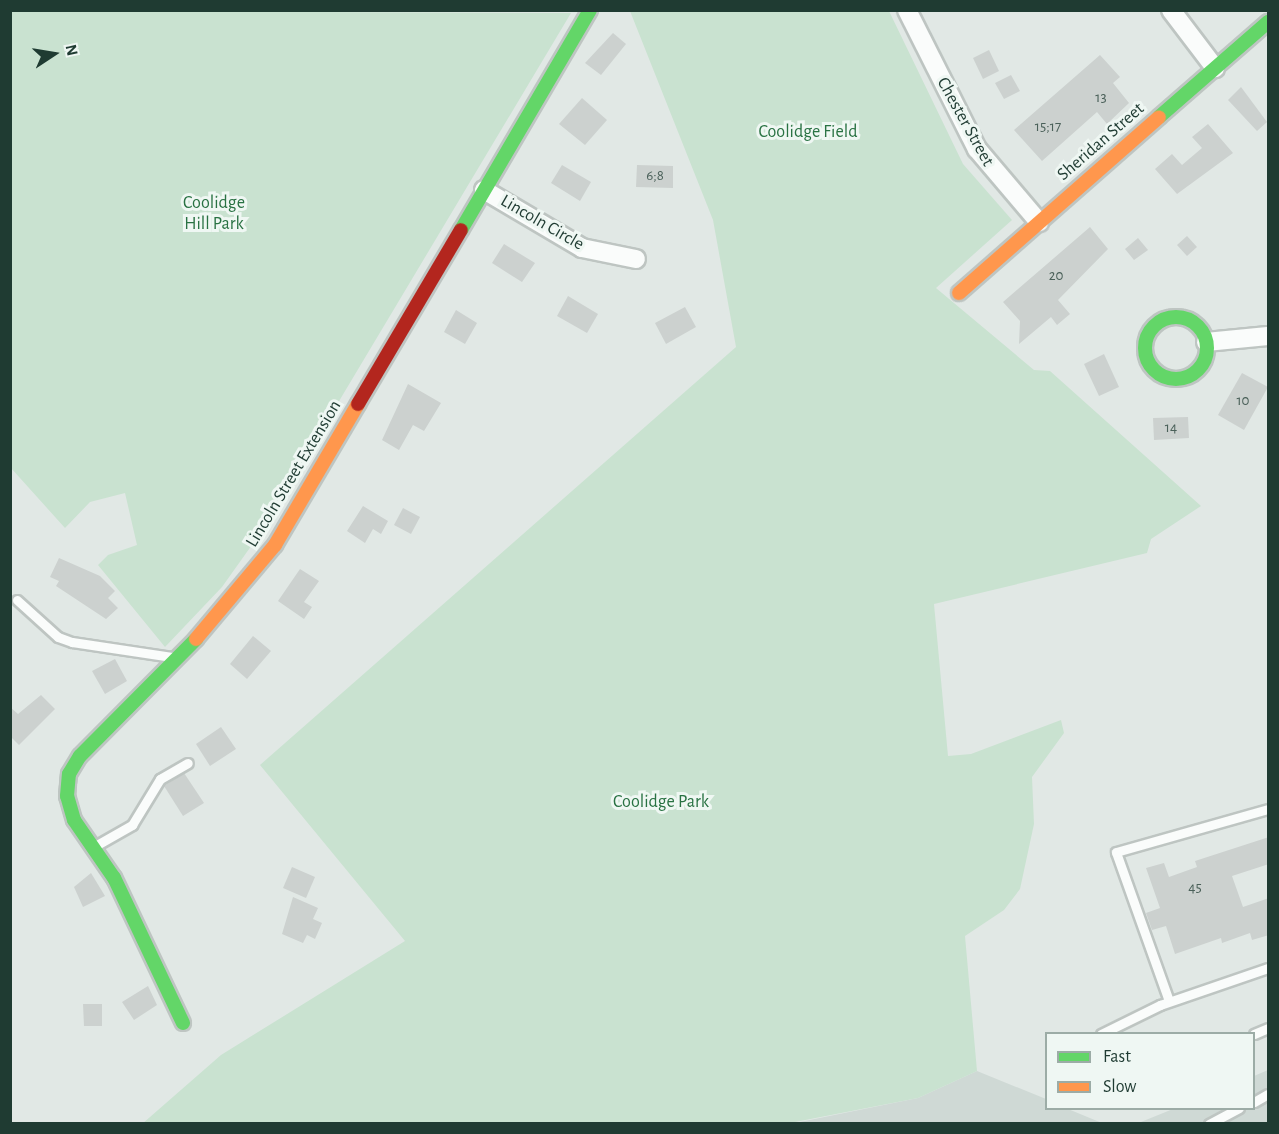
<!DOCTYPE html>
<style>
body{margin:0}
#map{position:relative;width:1279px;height:1134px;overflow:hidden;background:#e1e8e5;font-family:"Alegreya Sans",sans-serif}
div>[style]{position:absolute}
.built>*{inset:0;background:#cfd9d5}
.green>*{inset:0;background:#c9e2d0}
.building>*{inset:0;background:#ccd1cf}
.roads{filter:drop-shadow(2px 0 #bec5c2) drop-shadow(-2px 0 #bec5c2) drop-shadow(0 2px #bec5c2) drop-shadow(0 -2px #bec5c2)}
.lane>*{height:9px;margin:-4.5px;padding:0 4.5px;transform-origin:4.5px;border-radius:4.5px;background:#fafcfb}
.street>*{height:18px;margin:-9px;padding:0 9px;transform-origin:9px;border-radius:9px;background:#fafcfb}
.fast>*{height:14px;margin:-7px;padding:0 7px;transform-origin:7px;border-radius:7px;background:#63d668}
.fast>.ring{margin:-7px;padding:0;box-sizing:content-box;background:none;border:14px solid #63d668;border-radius:50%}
.slow>*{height:14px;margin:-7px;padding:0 7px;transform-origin:7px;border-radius:7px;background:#ff974d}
.jam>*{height:14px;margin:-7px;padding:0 7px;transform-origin:7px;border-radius:7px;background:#b3261e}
span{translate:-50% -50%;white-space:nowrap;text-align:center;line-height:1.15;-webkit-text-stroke:6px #eff7f3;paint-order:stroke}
.number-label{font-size:15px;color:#4a6059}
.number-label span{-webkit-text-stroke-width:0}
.street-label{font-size:18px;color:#1f3b32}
.park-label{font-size:18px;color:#297243}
.frame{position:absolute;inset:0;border:12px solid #1f3b32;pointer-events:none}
.legend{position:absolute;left:1045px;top:1032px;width:210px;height:78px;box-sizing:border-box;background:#eff7f3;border:2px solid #9caca6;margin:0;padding:8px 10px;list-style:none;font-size:18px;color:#1f3b32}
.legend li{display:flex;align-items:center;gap:12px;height:30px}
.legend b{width:30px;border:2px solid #9caca6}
.north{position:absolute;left:24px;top:24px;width:60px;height:60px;-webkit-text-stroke:4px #eff7f3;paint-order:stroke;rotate:78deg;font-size:16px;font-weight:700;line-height:24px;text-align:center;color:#1f3b32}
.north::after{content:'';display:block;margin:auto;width:21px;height:27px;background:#1f3b32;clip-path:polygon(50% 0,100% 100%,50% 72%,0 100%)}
</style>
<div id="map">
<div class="built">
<i style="clip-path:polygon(1268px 1070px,1268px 1123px,1136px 1124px,1173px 1109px,1254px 1108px,1254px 1076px)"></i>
<i style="clip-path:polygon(977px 1071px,1046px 1099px,1046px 1108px,1068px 1109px,1102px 1123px,790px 1124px,918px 1098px)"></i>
</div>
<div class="green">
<i style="clip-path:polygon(10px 11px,571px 13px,259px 535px,222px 587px,165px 647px,98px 565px,108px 555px,137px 545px,125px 493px,90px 502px,65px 528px,11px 468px)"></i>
<i style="clip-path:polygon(630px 11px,889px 11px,963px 164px,1012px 220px,936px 288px,1034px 370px,1050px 371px,1201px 506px,1151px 539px,1147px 553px,934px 604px,948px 756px,971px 754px,1061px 720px,1064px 733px,1032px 777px,1034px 824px,1020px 889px,1004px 910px,965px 936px,977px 1071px,918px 1098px,790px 1123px,142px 1124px,221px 1055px,405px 941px,260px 765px,736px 347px,713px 220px)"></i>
</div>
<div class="building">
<i style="clip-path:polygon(613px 33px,626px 44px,601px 75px,585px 63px)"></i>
<i style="clip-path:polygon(989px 50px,999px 71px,983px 79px,973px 58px)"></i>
<i style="clip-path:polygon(1100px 55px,1120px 77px,1113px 83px,1129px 103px,1107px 124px,1097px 112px,1042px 161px,1014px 130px)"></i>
<i style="clip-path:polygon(1011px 75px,1020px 91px,1004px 99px,995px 83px)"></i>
<i style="clip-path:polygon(1241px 87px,1267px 122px,1257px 131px,1228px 100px)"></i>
<i style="clip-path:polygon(582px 98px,607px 120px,585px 145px,559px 124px)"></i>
<i style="clip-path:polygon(1208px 124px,1233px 153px,1177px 194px,1155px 169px,1172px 154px,1182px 165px,1202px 148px,1192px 137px)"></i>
<i style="clip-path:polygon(562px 165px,591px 182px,580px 201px,551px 183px)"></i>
<i style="clip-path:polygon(637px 165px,673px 166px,673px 188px,636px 187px)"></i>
<i style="clip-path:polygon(1090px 227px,1108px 249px,1058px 300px,1070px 314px,1057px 325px,1051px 317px,1019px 344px,1020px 321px,1003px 302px)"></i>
<i style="clip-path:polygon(1187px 236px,1197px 247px,1187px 256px,1177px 245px)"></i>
<i style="clip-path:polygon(1138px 238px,1148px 250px,1134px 260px,1125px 249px)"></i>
<i style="clip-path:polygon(504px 244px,535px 263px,522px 282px,492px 263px)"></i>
<i style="clip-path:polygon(568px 296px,598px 314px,587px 333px,557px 316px)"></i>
<i style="clip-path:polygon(685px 307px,696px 327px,666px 344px,655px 323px)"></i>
<i style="clip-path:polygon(456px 310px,477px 323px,465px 344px,444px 332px)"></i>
<i style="clip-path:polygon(1104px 354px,1119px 387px,1099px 396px,1084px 364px)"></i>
<i style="clip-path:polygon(1242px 373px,1268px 387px,1244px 430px,1218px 415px)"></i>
<i style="clip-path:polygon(408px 384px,441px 403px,424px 431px,413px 425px,399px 450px,382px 440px)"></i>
<i style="clip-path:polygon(1188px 417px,1189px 438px,1154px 440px,1153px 418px)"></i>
<i style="clip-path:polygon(363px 506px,388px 521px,381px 534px,373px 529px,365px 543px,347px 531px)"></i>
<i style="clip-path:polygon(403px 508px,420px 517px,411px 534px,394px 525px)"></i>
<i style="clip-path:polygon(59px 558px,100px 576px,115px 591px,108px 598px,118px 608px,106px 619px,56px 586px,59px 581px,50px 577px)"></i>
<i style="clip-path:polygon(300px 569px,319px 581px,304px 602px,312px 607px,304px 619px,278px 601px)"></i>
<i style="clip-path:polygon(253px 636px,271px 651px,247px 679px,230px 664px)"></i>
<i style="clip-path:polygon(115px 659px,127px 681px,105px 694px,92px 671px)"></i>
<i style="clip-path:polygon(41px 695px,55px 709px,19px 745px,10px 736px,10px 707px,18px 714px)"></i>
<i style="clip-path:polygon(221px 727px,236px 749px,210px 766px,196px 744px)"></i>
<i style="clip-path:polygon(184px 773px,204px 803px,183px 816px,164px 786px)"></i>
<i style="clip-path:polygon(1269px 837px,1269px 864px,1232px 876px,1243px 907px,1269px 898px,1269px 935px,1252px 940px,1250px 933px,1222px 943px,1221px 938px,1175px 954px,1166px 926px,1152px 930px,1146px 913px,1160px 908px,1146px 868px,1164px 863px,1169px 877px,1197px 867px,1195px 861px)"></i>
<i style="clip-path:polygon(292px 867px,315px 877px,306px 898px,283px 888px)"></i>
<i style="clip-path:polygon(91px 873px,105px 896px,83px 907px,74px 887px)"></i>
<i style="clip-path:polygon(293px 897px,318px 908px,313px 919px,322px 923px,315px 939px,307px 935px,303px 943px,282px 934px)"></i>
<i style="clip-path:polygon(148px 986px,157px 1005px,134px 1020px,122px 1002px)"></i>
<i style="clip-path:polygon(83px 1004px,102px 1004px,102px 1026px,84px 1026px)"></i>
</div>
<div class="roads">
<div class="lane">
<i style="left:17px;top:600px;width:55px;rotate:42.1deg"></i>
<i style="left:58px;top:637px;width:15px;rotate:20deg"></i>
<i style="left:72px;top:642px;width:101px;rotate:8.5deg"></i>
<i style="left:95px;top:846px;width:43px;rotate:-29.6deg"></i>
<i style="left:132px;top:825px;width:54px;rotate:-58.7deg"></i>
<i style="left:160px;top:779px;width:32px;rotate:-30deg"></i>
<i style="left:1169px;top:1001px;width:158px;rotate:-109.6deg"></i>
<i style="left:1116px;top:852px;width:158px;rotate:-15.8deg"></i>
<i style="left:1101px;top:1034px;width:66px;rotate:-26.2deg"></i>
<i style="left:1160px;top:1005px;width:114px;rotate:-18.9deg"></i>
<i style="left:1254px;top:1034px;width:15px;rotate:-23deg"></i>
<i style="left:1254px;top:1102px;width:16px;rotate:-30deg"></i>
<i style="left:1209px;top:1124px;width:34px;rotate:-28deg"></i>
</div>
<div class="street">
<i style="left:907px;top:10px;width:156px;rotate:63.3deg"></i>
<i style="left:977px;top:149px;width:96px;rotate:49.7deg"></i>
<i style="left:1171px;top:10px;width:73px;rotate:52.8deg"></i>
<i style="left:484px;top:190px;width:114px;rotate:30.6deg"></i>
<i style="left:582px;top:248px;width:55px;rotate:11.5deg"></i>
<i style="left:1206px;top:342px;width:62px;rotate:-5.5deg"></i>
</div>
<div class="fast">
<i style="left:1159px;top:117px;width:145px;rotate:-41.1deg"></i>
<i style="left:461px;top:230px;width:255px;rotate:-59.6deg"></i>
<i class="ring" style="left:1145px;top:317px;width:48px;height:48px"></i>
<i style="left:183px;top:1023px;width:161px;rotate:-115.4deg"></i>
<i style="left:114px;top:878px;width:70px;rotate:-124.6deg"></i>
<i style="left:74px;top:820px;width:25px;rotate:-106deg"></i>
<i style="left:67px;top:796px;width:22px;rotate:-85deg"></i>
<i style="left:69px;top:774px;width:21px;rotate:-59deg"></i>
<i style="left:80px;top:756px;width:165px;rotate:-45.2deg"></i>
</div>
<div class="slow">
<i style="left:959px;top:293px;width:266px;rotate:-41.3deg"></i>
<i style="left:196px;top:639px;width:123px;rotate:-50deg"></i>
<i style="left:275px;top:545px;width:164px;rotate:-59.5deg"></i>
</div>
<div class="jam">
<i style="left:358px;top:404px;width:202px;rotate:-59.4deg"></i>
</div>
</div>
<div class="number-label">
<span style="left:1101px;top:98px">13</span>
<span style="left:1048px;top:127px">15;17</span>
<span style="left:655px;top:176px">6;8</span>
<span style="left:1056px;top:276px">20</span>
<span style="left:1243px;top:401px">10</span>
<span style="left:1171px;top:428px">14</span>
<span style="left:1195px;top:888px">45</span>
</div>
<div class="street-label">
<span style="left:965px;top:122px;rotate:61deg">Chester Street</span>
<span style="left:1101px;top:142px;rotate:-41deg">Sheridan Street</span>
<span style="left:542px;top:223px;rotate:30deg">Lincoln Circle</span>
<span style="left:294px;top:474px;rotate:-59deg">Lincoln Street Extension</span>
</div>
<div class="park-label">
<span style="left:808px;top:132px">Coolidge Field</span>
<span style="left:214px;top:214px">Coolidge<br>Hill Park</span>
<span style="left:661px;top:802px">Coolidge Park</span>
</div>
<div class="frame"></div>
<ul class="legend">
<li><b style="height:8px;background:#63d668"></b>Fast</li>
<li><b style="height:8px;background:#ff974d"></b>Slow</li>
</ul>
<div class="north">N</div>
</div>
